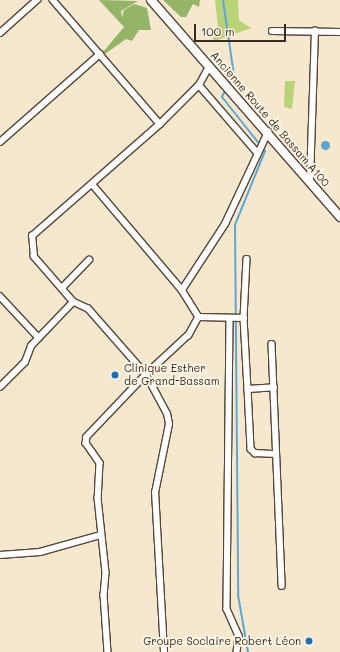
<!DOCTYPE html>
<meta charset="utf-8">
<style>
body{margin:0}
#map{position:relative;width:340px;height:652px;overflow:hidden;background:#f5e8ce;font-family:Mali,sans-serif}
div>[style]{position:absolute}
.green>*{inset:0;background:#bbd378}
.forest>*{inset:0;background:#94b568}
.water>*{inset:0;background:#5ca6d3}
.round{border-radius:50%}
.stream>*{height:2px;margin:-1px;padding:0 1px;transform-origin:1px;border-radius:1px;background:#5ca6d3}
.roads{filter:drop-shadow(1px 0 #574638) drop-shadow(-1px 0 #574638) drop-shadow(0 1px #574638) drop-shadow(0 -1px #574638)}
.minor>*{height:5.5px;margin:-2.75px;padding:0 2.75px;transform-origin:2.75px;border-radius:2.75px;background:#fff}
.secondary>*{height:8px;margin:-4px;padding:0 4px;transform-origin:4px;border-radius:4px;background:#fff}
.dots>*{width:11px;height:11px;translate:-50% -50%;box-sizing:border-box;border:2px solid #fcf5e5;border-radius:50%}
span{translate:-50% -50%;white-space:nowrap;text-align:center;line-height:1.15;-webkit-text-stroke:4px #fcf5e5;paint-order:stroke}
.street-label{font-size:11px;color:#3b2a1e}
.poi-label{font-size:11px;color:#3b2a1e}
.left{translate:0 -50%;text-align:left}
.right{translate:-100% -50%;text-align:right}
.scale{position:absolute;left:194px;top:24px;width:92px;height:18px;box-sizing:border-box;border:2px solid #3b2a1e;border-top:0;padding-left:5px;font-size:12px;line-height:14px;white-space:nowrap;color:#3b2a1e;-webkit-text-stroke:3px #fcf5e5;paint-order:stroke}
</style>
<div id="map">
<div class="green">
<i style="clip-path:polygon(215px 0,238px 0,239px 20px,251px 28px,212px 42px,218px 26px)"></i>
<i style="clip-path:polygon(285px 81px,295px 81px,292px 109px,284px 107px)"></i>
</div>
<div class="forest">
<i style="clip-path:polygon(99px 0,138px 1px,121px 11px,122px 17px,124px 10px,134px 4px,147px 8px,151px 30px,139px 30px,132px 41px,126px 39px,105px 54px,103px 52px,124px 27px)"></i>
<i style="clip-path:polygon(163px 0,200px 0,199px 7px,193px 4px,186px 17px,181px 17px)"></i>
</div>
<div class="water">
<i class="round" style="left:320.5px;top:140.5px;width:9px;height:9px"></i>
</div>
<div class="stream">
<i style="left:223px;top:0;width:76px;rotate:81.7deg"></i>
<i style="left:234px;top:75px;width:12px;rotate:121deg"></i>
<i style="left:226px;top:89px;width:9px;rotate:117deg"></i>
<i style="left:222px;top:97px;width:69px;rotate:51.5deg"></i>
<i style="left:265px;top:151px;width:80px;rotate:112.1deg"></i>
<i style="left:235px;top:225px;width:370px;rotate:89.5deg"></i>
<i style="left:238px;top:595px;width:58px;rotate:80deg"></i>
</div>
<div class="roads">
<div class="minor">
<i style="left:53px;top:0;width:164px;rotate:49.2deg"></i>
<i style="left:272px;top:31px;width:68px;rotate:0.8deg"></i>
<i style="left:0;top:33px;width:50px;rotate:-41.7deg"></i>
<i style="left:199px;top:85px;width:87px;rotate:49.2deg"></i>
<i style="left:0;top:142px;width:133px;rotate:-41.3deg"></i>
<i style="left:310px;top:181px;width:150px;rotate:-88.1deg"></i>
<i style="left:93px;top:185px;width:138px;rotate:49.7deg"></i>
<i style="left:182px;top:290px;width:32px;rotate:58deg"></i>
<i style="left:199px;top:317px;width:21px;rotate:119deg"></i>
<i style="left:189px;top:335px;width:59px;rotate:137.1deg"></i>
<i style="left:146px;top:375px;width:86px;rotate:133.6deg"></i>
<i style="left:87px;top:437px;width:6px;rotate:99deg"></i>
<i style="left:86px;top:443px;width:24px;rotate:55deg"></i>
<i style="left:100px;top:463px;width:35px;rotate:93deg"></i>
<i style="left:98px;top:498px;width:75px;rotate:83.9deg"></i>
<i style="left:106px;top:573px;width:22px;rotate:95deg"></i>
<i style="left:104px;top:595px;width:57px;rotate:86deg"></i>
<i style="left:247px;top:259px;width:59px;rotate:92.9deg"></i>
<i style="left:244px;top:318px;width:71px;rotate:86.8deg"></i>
<i style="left:248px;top:389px;width:26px;rotate:-4deg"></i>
<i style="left:62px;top:288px;width:39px;rotate:-46deg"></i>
<i style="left:182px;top:290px;width:79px;rotate:-56.9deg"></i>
<i style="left:225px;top:224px;width:102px;rotate:-64.9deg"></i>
<i style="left:0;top:296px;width:57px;rotate:47.1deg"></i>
<i style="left:199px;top:317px;width:45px;rotate:1.3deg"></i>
<i style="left:230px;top:319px;width:290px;rotate:90.6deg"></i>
<i style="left:227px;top:609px;width:30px;rotate:66deg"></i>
<i style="left:239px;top:636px;width:16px;rotate:97deg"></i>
<i style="left:272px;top:344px;width:242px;rotate:87.6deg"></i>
<i style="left:0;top:387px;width:35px;rotate:-45deg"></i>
<i style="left:25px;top:362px;width:17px;rotate:-69deg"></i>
<i style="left:31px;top:346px;width:61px;rotate:-46.3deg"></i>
<i style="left:248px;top:389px;width:60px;rotate:87.1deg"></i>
<i style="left:251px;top:449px;width:6px;rotate:45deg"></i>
<i style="left:255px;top:453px;width:21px;rotate:3deg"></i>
<i style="left:0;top:555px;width:40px;rotate:-4.3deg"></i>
<i style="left:40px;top:552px;width:63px;rotate:-15.6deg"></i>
<i style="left:164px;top:652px;width:159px;rotate:-93.2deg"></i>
<i style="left:155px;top:493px;width:70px;rotate:-78.5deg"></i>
<i style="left:169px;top:424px;width:10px;rotate:-101deg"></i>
<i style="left:167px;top:414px;width:44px;rotate:-118.3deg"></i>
<i style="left:146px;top:375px;width:88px;rotate:-131.3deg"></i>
<i style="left:88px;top:309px;width:17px;rotate:-155deg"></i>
<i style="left:73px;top:302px;width:60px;rotate:-130.9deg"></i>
<i style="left:34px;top:257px;width:21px;rotate:-95deg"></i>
<i style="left:32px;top:236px;width:170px;rotate:-41.2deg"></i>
<i style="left:160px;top:124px;width:55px;rotate:-45deg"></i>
<i style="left:199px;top:85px;width:21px;rotate:-61deg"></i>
</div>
<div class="secondary">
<i style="left:151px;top:0;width:288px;rotate:48.9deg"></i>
</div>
</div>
<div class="dots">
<i style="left:115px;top:375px;background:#1f6fb2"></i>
<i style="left:309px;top:641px;background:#1f6fb2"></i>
</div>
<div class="street-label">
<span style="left:270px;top:119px;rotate:49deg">Ancienne Route de Bassam A100</span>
</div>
<div class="poi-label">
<span class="left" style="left:124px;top:375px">Clinique Esther<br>de Grand-Bassam</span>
<span class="right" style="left:301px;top:641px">Groupe Soclaire Robert Léon</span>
</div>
<div class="scale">100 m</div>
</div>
